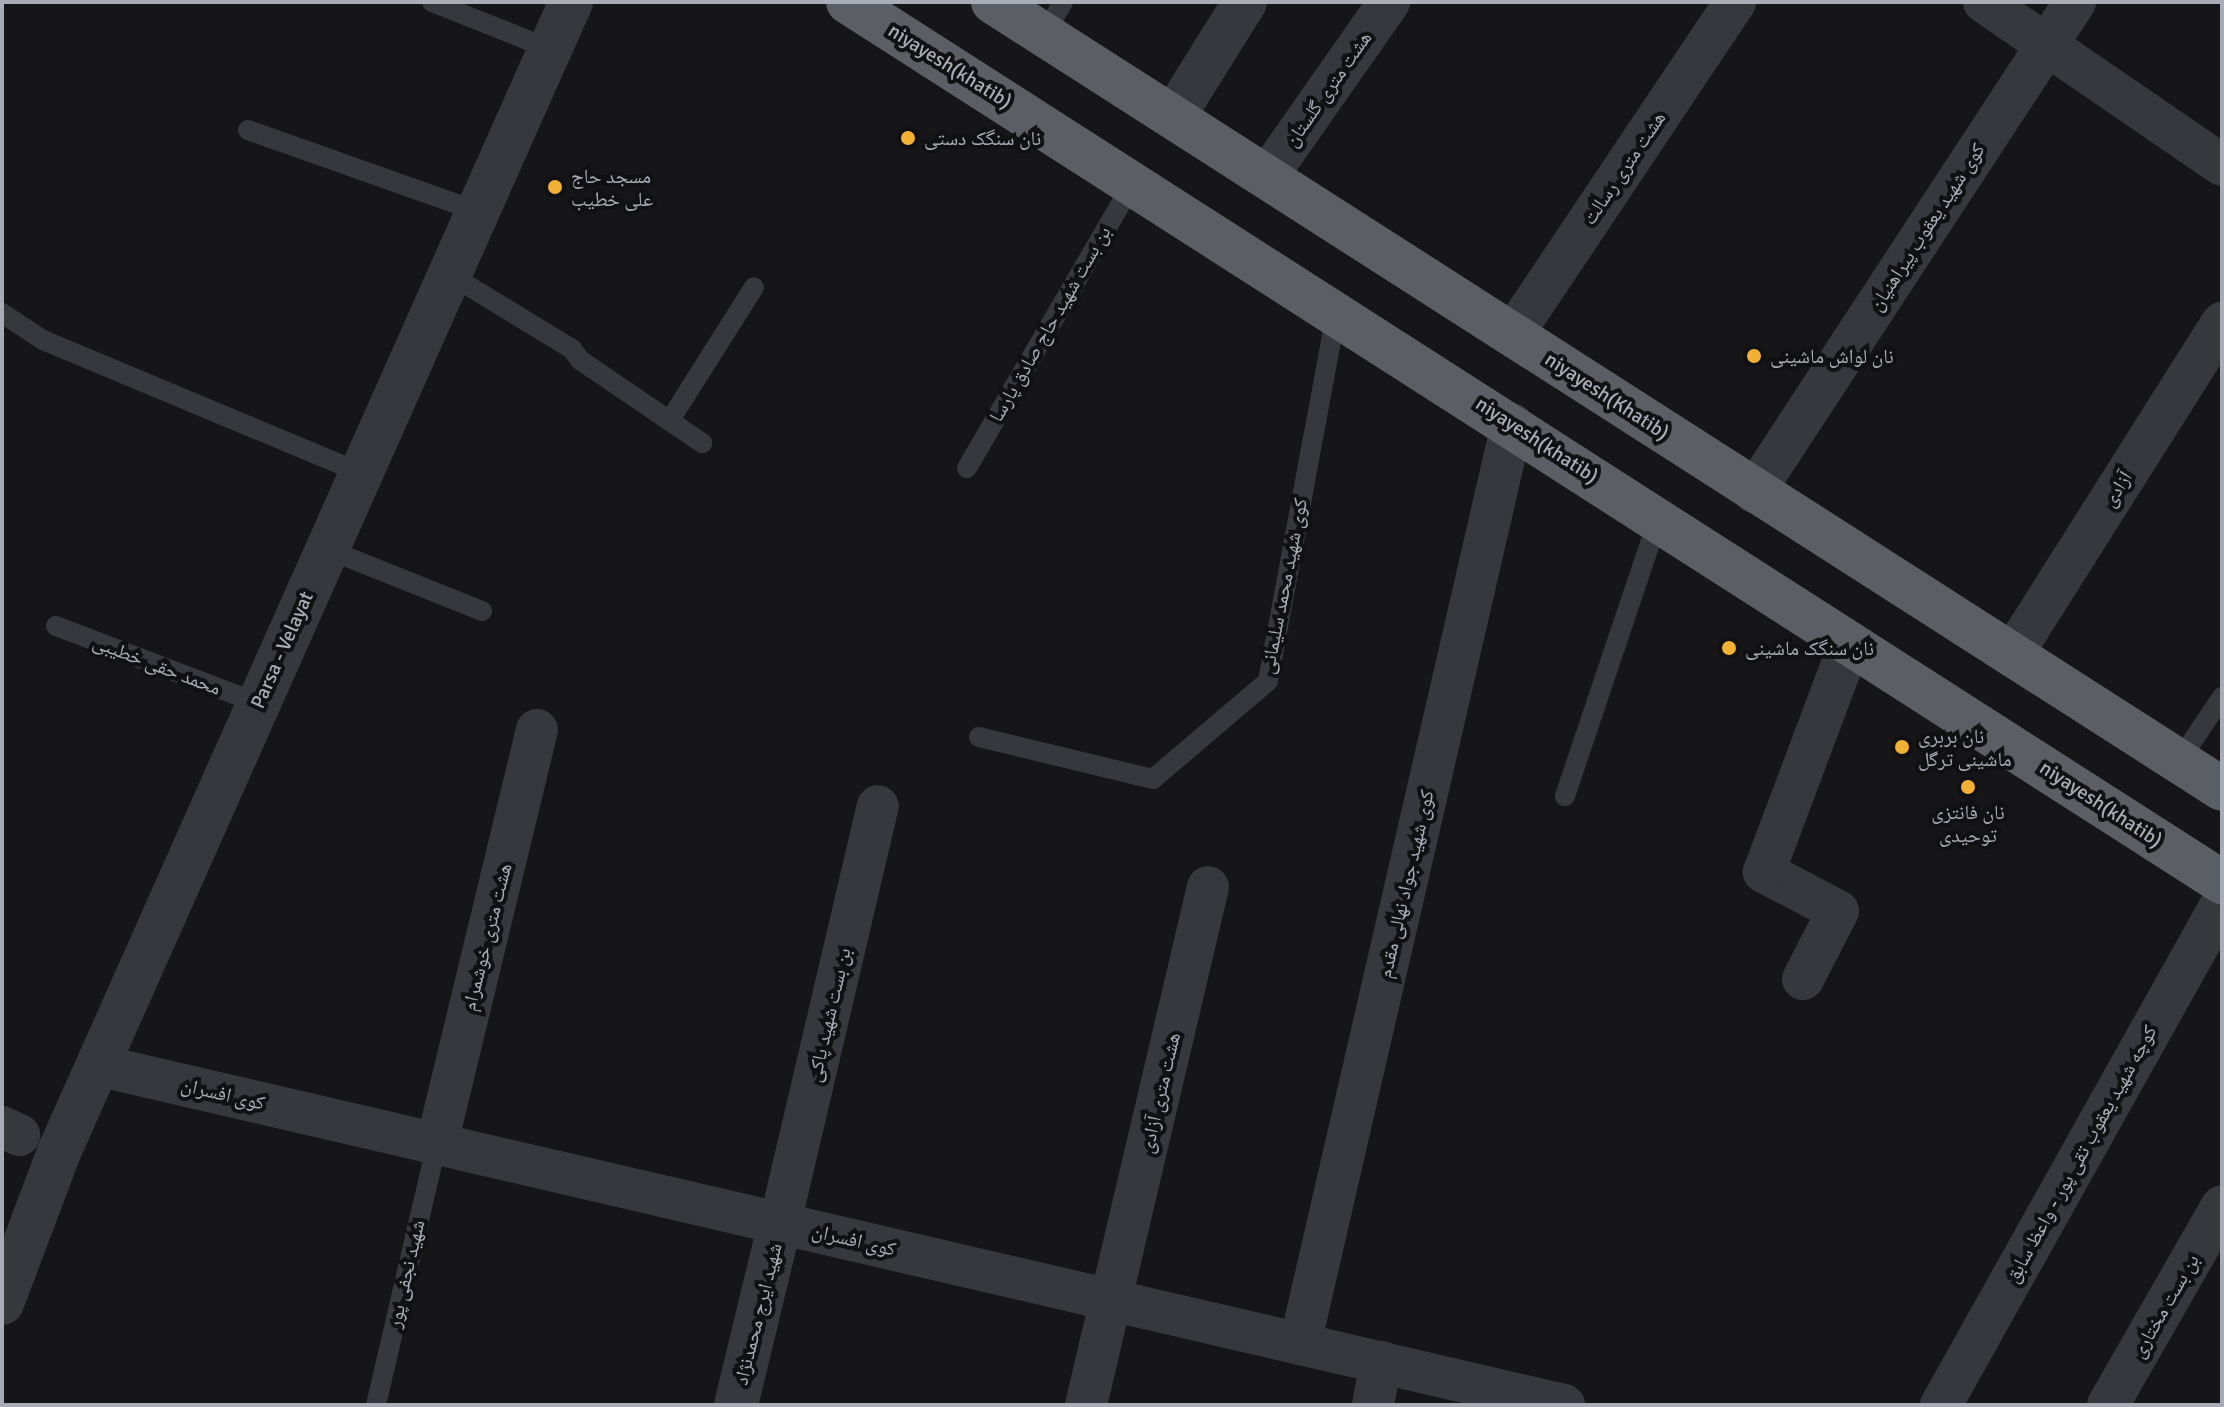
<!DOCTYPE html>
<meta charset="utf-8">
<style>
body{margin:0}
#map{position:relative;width:2224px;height:1407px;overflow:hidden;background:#161618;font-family:Signika,"Noto Naskh Arabic",sans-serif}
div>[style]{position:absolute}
.service>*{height:20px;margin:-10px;padding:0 10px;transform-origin:10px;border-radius:10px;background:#37383d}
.minor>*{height:42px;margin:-21px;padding:0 21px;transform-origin:21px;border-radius:21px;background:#37383d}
.tertiary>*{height:44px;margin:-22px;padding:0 22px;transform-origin:22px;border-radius:22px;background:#37383d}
.trunk>*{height:44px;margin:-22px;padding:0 22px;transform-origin:22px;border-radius:22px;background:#5b5e65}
.dots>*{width:22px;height:22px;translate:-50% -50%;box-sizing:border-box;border:4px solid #111113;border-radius:50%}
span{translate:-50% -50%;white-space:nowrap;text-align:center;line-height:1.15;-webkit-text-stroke:8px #111113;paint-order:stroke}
.street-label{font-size:20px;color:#a8adb8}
.poi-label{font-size:20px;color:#a8adb8}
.left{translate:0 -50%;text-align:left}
.frame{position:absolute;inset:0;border:4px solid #a8adb8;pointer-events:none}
</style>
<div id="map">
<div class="service">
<i style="left:432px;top:2px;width:127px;rotate:21.7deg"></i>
<i style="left:1044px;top:35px;width:38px;rotate:-60deg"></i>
<i style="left:248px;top:130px;width:243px;rotate:19.5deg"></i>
<i style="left:449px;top:274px;width:144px;rotate:31.4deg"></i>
<i style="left:572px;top:349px;width:14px;rotate:54deg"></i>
<i style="left:580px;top:360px;width:148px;rotate:34.2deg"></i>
<i style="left:2px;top:313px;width:49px;rotate:33.4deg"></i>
<i style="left:43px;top:340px;width:345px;rotate:22.7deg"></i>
<i style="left:670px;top:420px;width:157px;rotate:-57.7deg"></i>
<i style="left:967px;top:468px;width:332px;rotate:-59.8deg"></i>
<i style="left:327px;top:549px;width:167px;rotate:21.8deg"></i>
<i style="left:56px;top:626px;width:216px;rotate:20.9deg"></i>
<i style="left:979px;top:737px;width:179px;rotate:13.6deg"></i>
<i style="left:1153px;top:779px;width:151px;rotate:-40.4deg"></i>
<i style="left:1268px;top:681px;width:373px;rotate:-79.5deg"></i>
<i style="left:2179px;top:761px;width:77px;rotate:-56.1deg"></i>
<i style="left:1565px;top:796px;width:292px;rotate:-71.4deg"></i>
<i style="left:376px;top:1405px;width:269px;rotate:-76.9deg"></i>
</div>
<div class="minor">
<i style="left:1984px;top:2px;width:288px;rotate:34.4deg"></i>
<i style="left:1268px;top:175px;width:211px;rotate:-55deg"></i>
<i style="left:1513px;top:334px;width:399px;rotate:-56.2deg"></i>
<i style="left:1754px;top:492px;width:586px;rotate:-56.77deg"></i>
<i style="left:2012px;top:655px;width:393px;rotate:-57.7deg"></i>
<i style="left:1803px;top:979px;width:76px;rotate:-62.8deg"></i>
<i style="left:1838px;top:911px;width:84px;rotate:-152.2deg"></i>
<i style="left:1764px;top:872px;width:245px;rotate:-69.4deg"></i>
<i style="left:97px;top:1065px;width:1506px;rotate:13.05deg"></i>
<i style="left:2px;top:1127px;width:19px;rotate:25deg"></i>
<i style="left:437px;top:1143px;width:425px;rotate:-76.4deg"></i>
<i style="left:780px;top:1223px;width:428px;rotate:-76.8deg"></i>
<i style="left:1300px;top:1344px;width:944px;rotate:-77.02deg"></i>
<i style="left:1086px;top:1405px;width:532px;rotate:-76.75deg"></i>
<i style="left:1373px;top:1405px;width:44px;rotate:-79.5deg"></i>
<i style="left:1941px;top:1405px;width:575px;rotate:-60.76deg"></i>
<i style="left:2108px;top:1405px;width:229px;rotate:-60.2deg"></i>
</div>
<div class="tertiary">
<i style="left:1175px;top:114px;width:132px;rotate:-58deg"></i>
<i style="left:2px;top:1303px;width:161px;rotate:-69.3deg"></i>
<i style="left:59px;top:1152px;width:1259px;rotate:-66deg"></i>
<i style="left:736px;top:1405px;width:187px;rotate:-76.4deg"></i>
</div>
<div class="trunk">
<i style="left:848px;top:2px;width:1632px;rotate:32.64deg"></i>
<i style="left:993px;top:2px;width:1459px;rotate:32.63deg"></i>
</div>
<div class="dots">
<i style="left:908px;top:138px;background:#f2b134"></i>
<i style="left:555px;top:187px;background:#f2b134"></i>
<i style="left:1754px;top:356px;background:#f2b134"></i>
<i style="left:1729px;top:648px;background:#f2b134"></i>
<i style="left:1902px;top:747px;background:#f2b134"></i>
<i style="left:1968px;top:787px;background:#f2b134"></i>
</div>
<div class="street-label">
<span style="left:950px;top:66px;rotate:32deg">niyayesh(khatib)</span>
<span style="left:1328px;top:89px;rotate:-55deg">هشت متری گلستان</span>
<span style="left:1624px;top:168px;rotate:-56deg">هشت متری رسالت</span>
<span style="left:1927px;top:227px;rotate:-57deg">کوی شهید یعقوب پیراهنیان</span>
<span style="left:1050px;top:324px;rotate:-60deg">بن بست شهید حاج صادق پارسا</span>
<span style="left:1607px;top:396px;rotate:33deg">niyayesh(Khatib)</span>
<span style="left:1537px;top:440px;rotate:33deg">niyayesh(khatib)</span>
<span style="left:2117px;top:489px;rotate:-58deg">آزادی</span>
<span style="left:1284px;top:586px;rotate:-79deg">کوی شهید محمد سلیمانی</span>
<span style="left:282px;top:650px;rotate:-66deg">Parsa - Velayat</span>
<span style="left:157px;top:665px;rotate:21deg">محمد حقی خطیبی</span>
<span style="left:2101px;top:804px;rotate:33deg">niyayesh(khatib)</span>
<span style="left:1406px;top:884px;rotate:-77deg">کوی شهید جواد نهالی مقدم</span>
<span style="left:487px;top:937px;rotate:-76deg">هشت متری خوشمرام</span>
<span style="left:829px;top:1015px;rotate:-77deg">بن بست شهید پاکى</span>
<span style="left:1160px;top:1093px;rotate:-77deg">هشت متری آزادی</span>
<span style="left:223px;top:1094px;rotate:13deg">کوی افسران</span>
<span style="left:2081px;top:1154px;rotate:-61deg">کوچه شهید یعقوب تقی پور - واعظ سابق</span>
<span style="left:854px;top:1240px;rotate:13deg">کوی افسران</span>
<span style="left:406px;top:1274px;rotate:-77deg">شهید نجفی پور</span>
<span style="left:2165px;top:1306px;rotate:-60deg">بن بست مختاری</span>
<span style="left:758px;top:1314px;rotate:-76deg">شهید ایرج محمدنژاد</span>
</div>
<div class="poi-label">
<span class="left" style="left:924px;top:138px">نان سنگک دستی</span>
<span class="left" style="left:571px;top:188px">مسجد حاج<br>علی خطیب</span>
<span class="left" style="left:1770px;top:356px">نان لواش ماشینی</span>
<span class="left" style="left:1745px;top:648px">نان سنگک ماشینی</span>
<span class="left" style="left:1918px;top:748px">نان بربری<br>ماشینی ترگل</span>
<span style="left:1968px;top:824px">نان فانتزی<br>توحیدی</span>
</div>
<div class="frame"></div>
</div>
